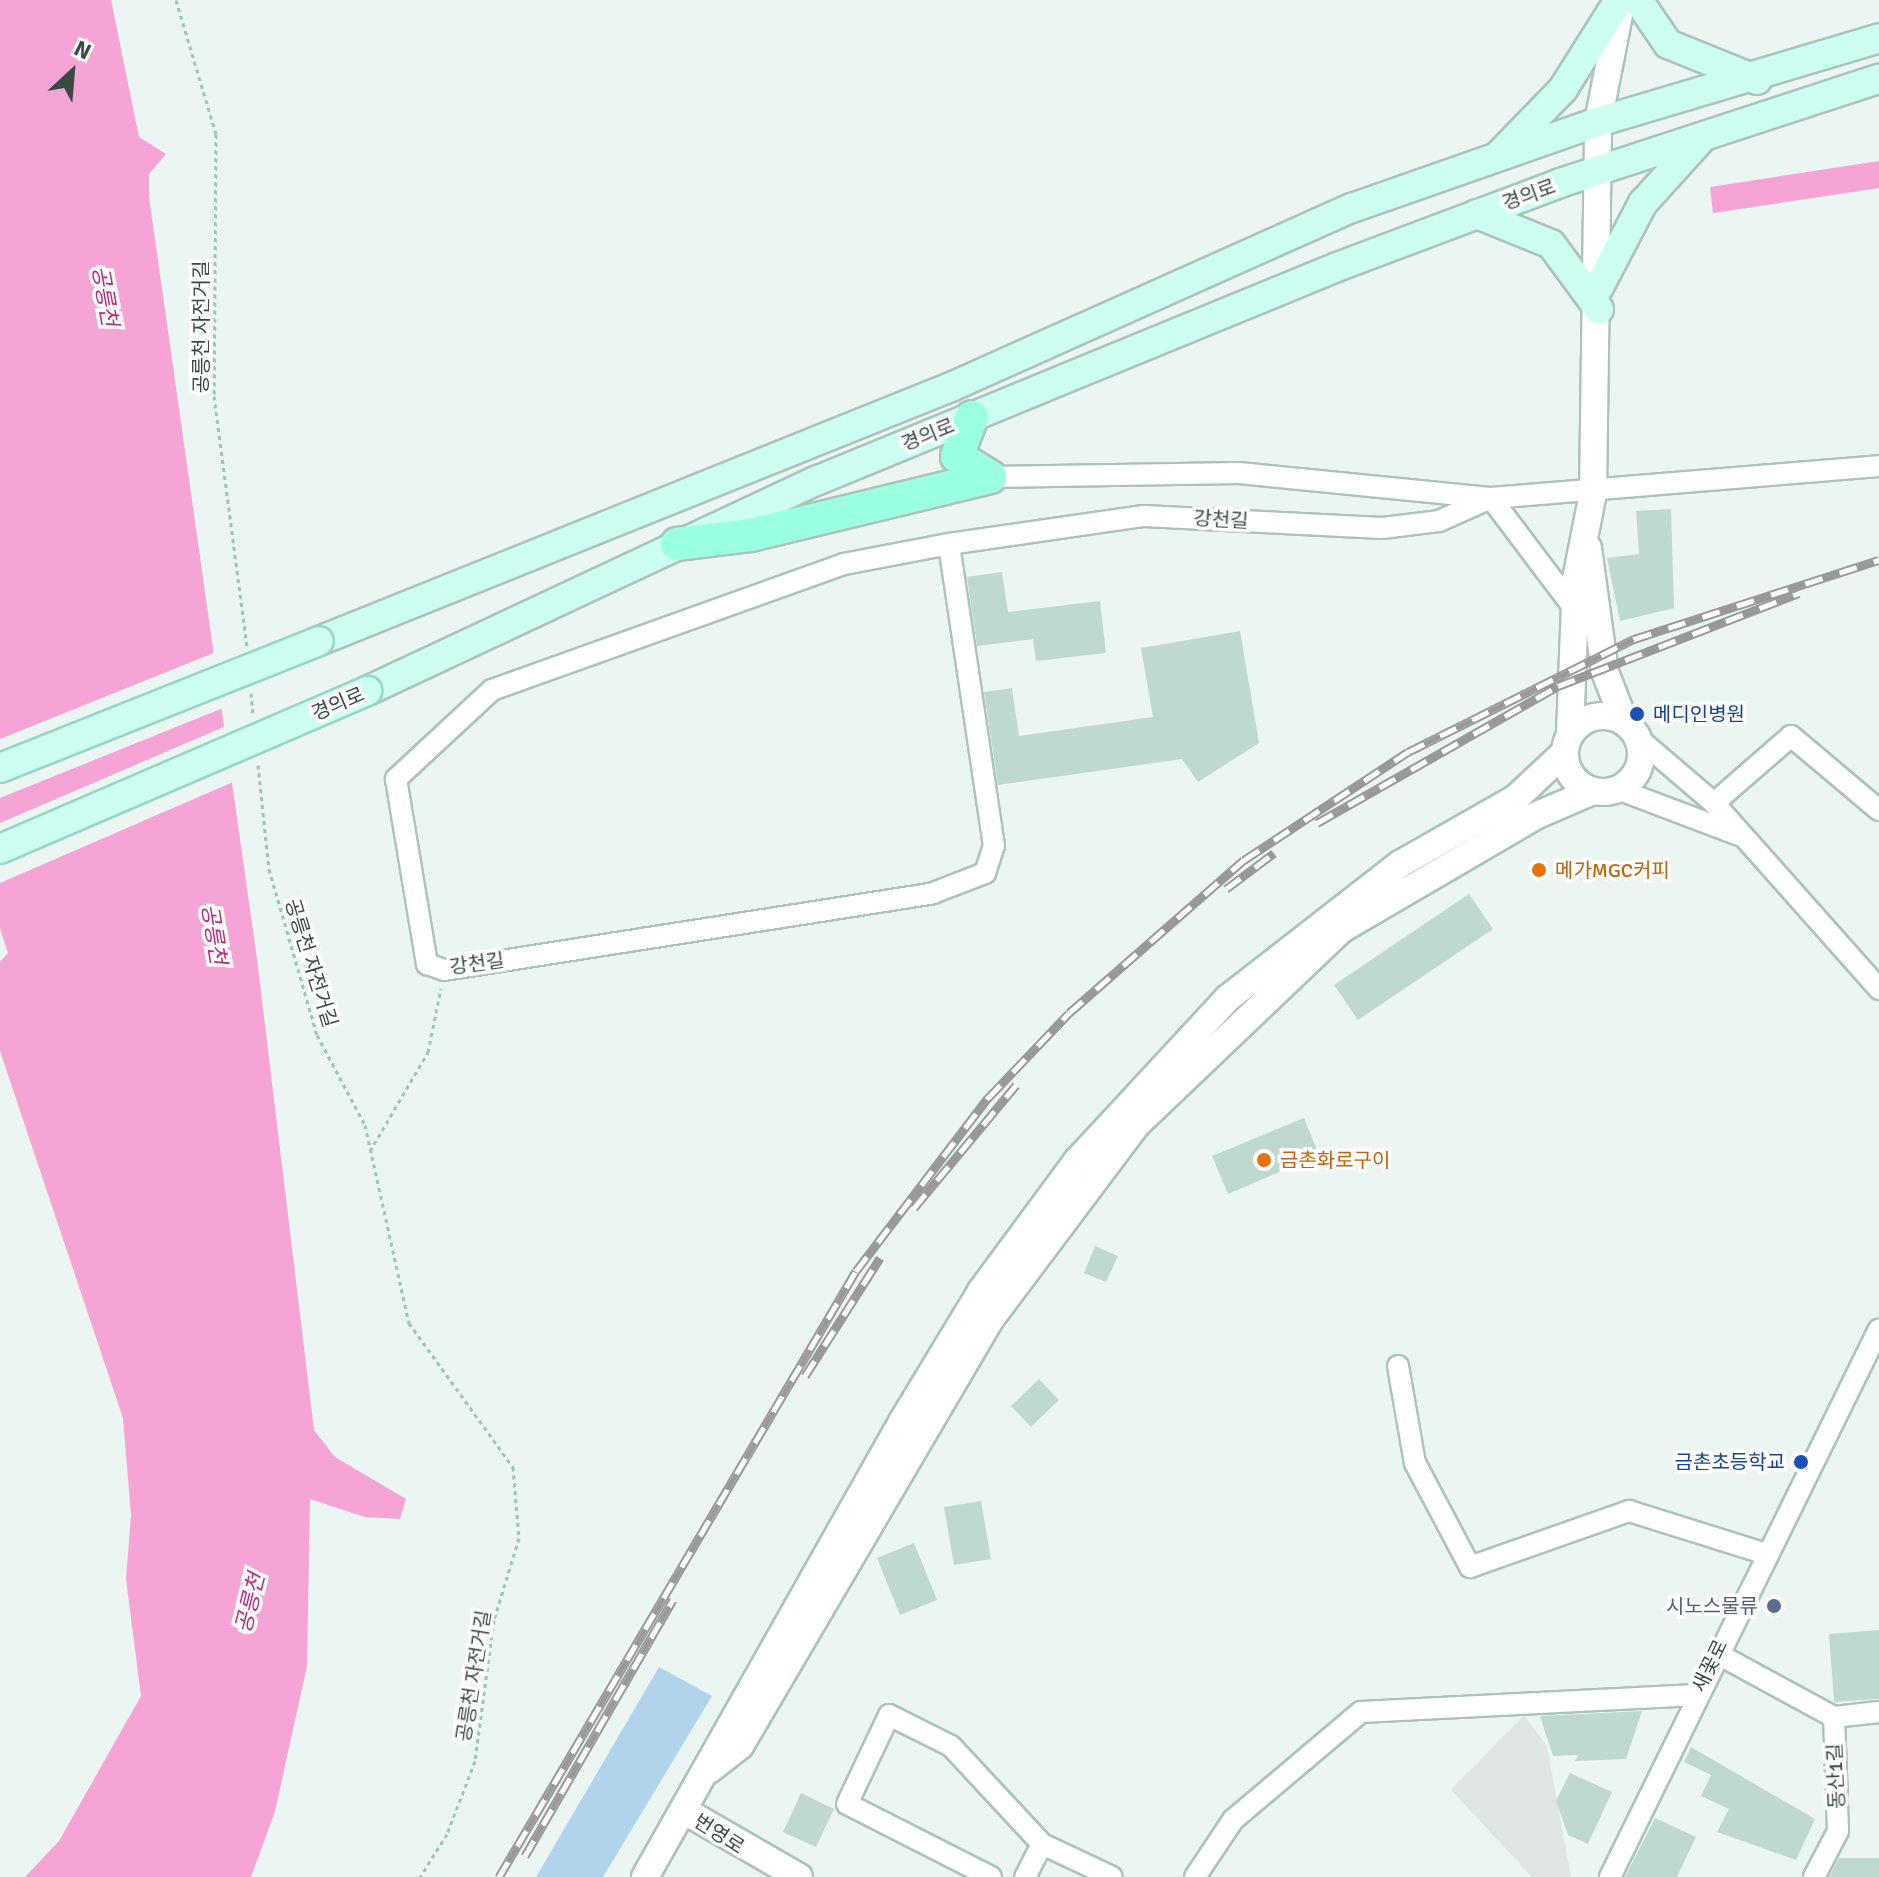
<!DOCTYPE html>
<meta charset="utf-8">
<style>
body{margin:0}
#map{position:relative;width:1879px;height:1877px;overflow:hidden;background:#ebf6f2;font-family:Signika,"Noto Sans KR",sans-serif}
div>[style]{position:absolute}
.green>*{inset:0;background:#b1d3ec}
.parking>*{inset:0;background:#dfe5e2}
.water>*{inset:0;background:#f5a4d5}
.pier>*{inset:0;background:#ebf6f2}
.building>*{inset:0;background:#bfd9ce}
.path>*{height:3px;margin-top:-1.5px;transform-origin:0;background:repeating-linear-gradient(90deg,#9cc5b6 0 4px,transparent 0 8px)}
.roads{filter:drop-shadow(2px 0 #acc3ba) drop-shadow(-2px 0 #acc3ba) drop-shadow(0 2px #acc3ba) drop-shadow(0 -2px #acc3ba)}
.minor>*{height:20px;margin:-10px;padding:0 10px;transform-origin:10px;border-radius:10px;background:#fff}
.tertiary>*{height:26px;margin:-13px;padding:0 13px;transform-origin:13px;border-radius:13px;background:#fff}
.tertiary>.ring{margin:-13px;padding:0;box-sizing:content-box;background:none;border:26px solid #fff;border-radius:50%}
.secondary>*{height:28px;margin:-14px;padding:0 14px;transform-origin:14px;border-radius:14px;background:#ccfff2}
.primary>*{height:32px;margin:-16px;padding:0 16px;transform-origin:16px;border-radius:16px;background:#9bffe1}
.rail>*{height:9px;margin-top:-4.5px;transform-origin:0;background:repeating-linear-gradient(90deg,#fff 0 18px,#999 0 36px);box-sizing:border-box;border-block:2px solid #999}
.bridges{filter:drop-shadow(2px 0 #96d6c4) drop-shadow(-2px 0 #96d6c4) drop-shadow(0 2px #96d6c4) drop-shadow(0 -2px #96d6c4)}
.secondary-bridge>*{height:28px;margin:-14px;padding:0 14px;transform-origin:14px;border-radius:14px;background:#ccfff2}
.dots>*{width:22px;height:22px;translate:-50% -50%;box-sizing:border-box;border:4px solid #fff;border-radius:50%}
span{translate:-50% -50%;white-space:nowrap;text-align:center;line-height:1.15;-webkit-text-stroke:7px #fff;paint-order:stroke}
.street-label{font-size:20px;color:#384b43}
.transit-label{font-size:20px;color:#164399}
.left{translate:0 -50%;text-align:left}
.right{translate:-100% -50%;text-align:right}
.food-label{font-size:20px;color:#c56008}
.service-label{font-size:20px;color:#4e5e75}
.water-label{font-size:22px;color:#c02882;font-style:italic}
.north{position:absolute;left:32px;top:32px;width:80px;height:80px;-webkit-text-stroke:6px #fff;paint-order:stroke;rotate:26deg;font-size:22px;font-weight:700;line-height:32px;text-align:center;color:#384b43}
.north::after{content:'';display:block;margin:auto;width:28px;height:36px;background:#384b43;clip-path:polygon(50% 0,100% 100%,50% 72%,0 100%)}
</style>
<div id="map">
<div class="green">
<i style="clip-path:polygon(659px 1667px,712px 1696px,603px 1877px,536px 1877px)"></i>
</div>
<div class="parking">
<i style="clip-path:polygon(1524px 1715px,1547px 1746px,1571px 1877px,1532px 1877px,1451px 1790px)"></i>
</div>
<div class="water">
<i style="clip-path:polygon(0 0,111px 0,139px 137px,166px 154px,149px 174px,149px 197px,257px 959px,314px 1430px,335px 1457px,406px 1499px,400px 1519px,365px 1517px,310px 1499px,307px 1666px,275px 1811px,251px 1877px,25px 1877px,59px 1841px,141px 1696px,126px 1579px,131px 1515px,123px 1418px,0 1051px,0 962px,8px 953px,0 928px)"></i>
<i style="clip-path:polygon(1879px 161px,1879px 188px,1713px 213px,1710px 187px)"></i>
</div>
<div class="pier">
<i style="clip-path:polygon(216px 652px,223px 708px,0 798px,0 739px)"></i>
<i style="clip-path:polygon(226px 726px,233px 782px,0 883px,0 823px)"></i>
</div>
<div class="building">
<i style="clip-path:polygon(1671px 509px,1674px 608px,1620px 621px,1607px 558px,1639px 554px,1636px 511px)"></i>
<i style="clip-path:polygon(1002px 572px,1008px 612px,1100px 601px,1106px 653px,1036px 661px,1033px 639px,977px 646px,967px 577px)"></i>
<i style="clip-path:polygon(1240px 631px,1259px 743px,1198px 782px,1182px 759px,998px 785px,984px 692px,1012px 688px,1019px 736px,1153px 717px,1141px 648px)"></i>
<i style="clip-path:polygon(1469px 894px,1493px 929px,1358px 1020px,1334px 985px)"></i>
<i style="clip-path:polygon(1304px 1118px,1319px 1155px,1228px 1194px,1212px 1156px)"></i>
<i style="clip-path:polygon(1095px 1246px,1118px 1256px,1106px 1282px,1084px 1273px)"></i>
<i style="clip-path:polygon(1039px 1379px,1059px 1400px,1031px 1427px,1011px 1406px)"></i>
<i style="clip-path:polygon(981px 1501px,991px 1559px,954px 1565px,944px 1507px)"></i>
<i style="clip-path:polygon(914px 1543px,937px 1600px,900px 1615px,877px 1558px)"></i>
<i style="clip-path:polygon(1879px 1630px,1879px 1699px,1834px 1702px,1829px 1634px)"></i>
<i style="clip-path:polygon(1642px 1711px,1626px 1759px,1575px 1761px,1578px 1755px,1553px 1756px,1540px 1716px)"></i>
<i style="clip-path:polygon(1691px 1747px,1815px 1819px,1796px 1860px,1717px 1832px,1729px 1809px,1701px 1796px,1711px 1775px,1684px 1762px)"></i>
<i style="clip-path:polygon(1570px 1773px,1612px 1792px,1588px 1844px,1568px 1835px,1556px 1801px)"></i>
<i style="clip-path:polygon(801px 1793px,834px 1809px,816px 1847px,783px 1832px)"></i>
<i style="clip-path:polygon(1655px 1818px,1696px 1837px,1677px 1877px,1625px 1877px)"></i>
<i style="clip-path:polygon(1839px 1858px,1879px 1858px,1879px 1877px,1829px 1877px)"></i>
</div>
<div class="path">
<i style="left:176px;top:0;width:140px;rotate:73.4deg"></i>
<i style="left:216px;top:134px;width:262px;rotate:90.4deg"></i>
<i style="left:214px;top:396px;width:252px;rotate:82.5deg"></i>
<i style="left:251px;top:693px;width:21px;rotate:85deg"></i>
<i style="left:258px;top:765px;width:105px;rotate:84deg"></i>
<i style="left:269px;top:869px;width:173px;rotate:73.9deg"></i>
<i style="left:317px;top:1035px;width:102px;rotate:61.9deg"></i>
<i style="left:365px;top:1125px;width:203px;rotate:77.5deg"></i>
<i style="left:409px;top:1323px;width:178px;rotate:54.2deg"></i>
<i style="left:513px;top:1467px;width:71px;rotate:85.2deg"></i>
<i style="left:519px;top:1538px;width:86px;rotate:107deg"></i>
<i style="left:494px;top:1620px;width:142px;rotate:97.7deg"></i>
<i style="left:475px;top:1761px;width:78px;rotate:111deg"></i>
<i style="left:447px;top:1834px;width:51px;rotate:122.1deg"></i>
<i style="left:370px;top:1151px;width:115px;rotate:-59.6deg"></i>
<i style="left:428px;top:1052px;width:65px;rotate:-78.5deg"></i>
</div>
<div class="roads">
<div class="minor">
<i style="left:990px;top:477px;width:249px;rotate:-0.9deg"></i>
<i style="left:1239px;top:473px;width:253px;rotate:5.7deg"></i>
<i style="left:1491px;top:498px;width:389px;rotate:-4.7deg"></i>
<i style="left:949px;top:544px;width:107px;rotate:169.2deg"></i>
<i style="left:844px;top:564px;width:374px;rotate:160.3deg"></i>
<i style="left:492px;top:690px;width:131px;rotate:137.2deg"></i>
<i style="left:396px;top:779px;width:188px;rotate:80.5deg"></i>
<i style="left:427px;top:964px;width:18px;rotate:19deg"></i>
<i style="left:444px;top:970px;width:495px;rotate:-8.9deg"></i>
<i style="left:933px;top:893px;width:56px;rotate:-21deg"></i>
<i style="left:985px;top:873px;width:28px;rotate:-72deg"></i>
<i style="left:994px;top:846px;width:305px;rotate:-98.5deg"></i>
<i style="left:949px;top:544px;width:197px;rotate:-8.2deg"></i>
<i style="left:1144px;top:516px;width:238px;rotate:2.9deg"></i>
<i style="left:1382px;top:528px;width:57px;rotate:-7deg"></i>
<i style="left:1439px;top:521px;width:57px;rotate:-23.9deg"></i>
<i style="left:1491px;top:498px;width:138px;rotate:53deg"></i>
<i style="left:1639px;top:739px;width:99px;rotate:40.5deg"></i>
<i style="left:1714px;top:803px;width:249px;rotate:48.4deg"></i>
<i style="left:1617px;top:789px;width:130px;rotate:20.7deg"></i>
<i style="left:1714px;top:803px;width:102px;rotate:-41deg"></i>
<i style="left:1791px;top:736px;width:115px;rotate:40.1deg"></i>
<i style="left:1398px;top:1366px;width:98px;rotate:80.1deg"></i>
<i style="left:1415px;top:1463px;width:118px;rotate:62.1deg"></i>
<i style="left:1470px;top:1567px;width:169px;rotate:-19.4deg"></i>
<i style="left:1629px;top:1511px;width:144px;rotate:17.4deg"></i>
<i style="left:1716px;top:1653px;width:134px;rotate:28.5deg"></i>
<i style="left:1834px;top:1717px;width:45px;rotate:-6.3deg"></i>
<i style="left:1042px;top:1844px;width:77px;rotate:25.2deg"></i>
<i style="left:991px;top:1877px;width:161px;rotate:-153.1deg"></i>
<i style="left:847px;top:1804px;width:98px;rotate:-64.7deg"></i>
<i style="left:889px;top:1715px;width:69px;rotate:26.6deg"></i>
<i style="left:951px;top:1746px;width:134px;rotate:47.1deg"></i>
<i style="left:1042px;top:1844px;width:37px;rotate:117deg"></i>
<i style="left:1195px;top:1877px;width:69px;rotate:-56.3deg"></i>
<i style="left:1233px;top:1820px;width:167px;rotate:-40.2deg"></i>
<i style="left:1361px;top:1712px;width:336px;rotate:-2.9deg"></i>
<i style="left:1610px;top:1877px;width:610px;rotate:-63.85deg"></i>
<i style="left:1814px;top:1877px;width:52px;rotate:-62.4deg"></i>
<i style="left:1838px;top:1831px;width:114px;rotate:-92deg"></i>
</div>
<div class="tertiary">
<i style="left:1588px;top:548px;width:125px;rotate:82.2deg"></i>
<i style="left:1605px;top:672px;width:53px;rotate:68.8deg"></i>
<i class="ring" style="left:1565px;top:716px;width:50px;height:50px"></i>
<i style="left:1570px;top:733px;width:154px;rotate:-87.8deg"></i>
<i style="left:1576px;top:579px;width:88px;rotate:-78.8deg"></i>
<i style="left:1593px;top:493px;width:371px;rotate:-89.2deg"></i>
<i style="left:1598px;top:122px;width:124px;rotate:-78.9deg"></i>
<i style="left:709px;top:1770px;width:39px;rotate:-38deg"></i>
<i style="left:740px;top:1746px;width:498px;rotate:-59.6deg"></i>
<i style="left:992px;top:1317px;width:240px;rotate:-53.1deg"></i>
<i style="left:1136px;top:1125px;width:284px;rotate:-43.6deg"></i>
<i style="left:1342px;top:929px;width:224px;rotate:-30.3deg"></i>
<i style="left:1535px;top:816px;width:63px;rotate:-23.3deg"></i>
<i style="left:683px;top:1810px;width:134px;rotate:30deg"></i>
<i style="left:645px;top:1877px;width:525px;rotate:-60.55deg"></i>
<i style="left:903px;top:1420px;width:151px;rotate:-58.8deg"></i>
<i style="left:981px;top:1291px;width:162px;rotate:-53.6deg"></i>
<i style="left:1077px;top:1161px;width:222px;rotate:-47.2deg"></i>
<i style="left:1228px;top:998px;width:218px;rotate:-37.9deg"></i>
<i style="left:1400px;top:864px;width:133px;rotate:-29.6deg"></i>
<i style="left:1516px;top:798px;width:67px;rotate:-43.2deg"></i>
</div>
<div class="secondary">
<i style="left:1638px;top:0;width:53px;rotate:55.7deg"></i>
<i style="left:1668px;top:44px;width:96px;rotate:22deg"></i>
<i style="left:1500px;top:154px;width:91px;rotate:-45.9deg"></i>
<i style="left:1563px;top:89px;width:105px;rotate:-57.8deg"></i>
<i style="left:1477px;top:214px;width:80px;rotate:22.1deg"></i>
<i style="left:1551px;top:244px;width:81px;rotate:53.6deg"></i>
<i style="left:1599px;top:287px;width:95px;rotate:-62.4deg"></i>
<i style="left:1643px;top:203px;width:85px;rotate:-47.9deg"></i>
<i style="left:319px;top:641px;width:681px;rotate:-21.9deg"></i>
<i style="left:951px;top:387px;width:439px;rotate:-24.1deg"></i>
<i style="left:1352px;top:208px;width:261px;rotate:-19.3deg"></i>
<i style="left:1598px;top:122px;width:293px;rotate:-16.6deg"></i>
<i style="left:367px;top:691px;width:496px;rotate:-25.1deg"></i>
<i style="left:816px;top:481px;width:563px;rotate:-22.33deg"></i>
<i style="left:1337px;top:267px;width:238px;rotate:-20.6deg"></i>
<i style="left:1560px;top:183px;width:336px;rotate:-18.1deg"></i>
</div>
<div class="primary">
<i style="left:972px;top:417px;width:42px;rotate:111deg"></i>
<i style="left:957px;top:456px;width:39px;rotate:32deg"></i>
<i style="left:677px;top:544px;width:75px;rotate:-6.9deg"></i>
<i style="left:751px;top:535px;width:246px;rotate:-13.6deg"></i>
</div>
</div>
<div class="rail">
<i style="left:1317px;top:823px;width:277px;rotate:-29.6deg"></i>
<i style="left:1558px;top:686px;width:258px;rotate:-21.1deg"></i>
<i style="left:1226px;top:889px;width:60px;rotate:-36.9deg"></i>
<i style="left:914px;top:1208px;width:160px;rotate:-50.3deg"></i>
<i style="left:805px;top:1376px;width:140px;rotate:-57.6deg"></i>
<i style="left:525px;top:1856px;width:296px;rotate:-60deg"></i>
<i style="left:499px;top:1877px;width:703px;rotate:-59.5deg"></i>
<i style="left:856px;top:1271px;width:218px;rotate:-52.7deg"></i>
<i style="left:988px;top:1098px;width:117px;rotate:-46.4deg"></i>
<i style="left:1069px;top:1013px;width:232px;rotate:-41.2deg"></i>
<i style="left:1244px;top:860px;width:196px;rotate:-33.4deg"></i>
<i style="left:1408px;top:752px;width:253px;rotate:-26.6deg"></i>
<i style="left:1634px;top:639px;width:257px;rotate:-17.9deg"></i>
</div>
<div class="bridges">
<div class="secondary-bridge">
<i style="left:0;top:768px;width:343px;rotate:-21.7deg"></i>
<i style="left:0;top:849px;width:400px;rotate:-23.3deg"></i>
</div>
</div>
<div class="dots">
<i style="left:1637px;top:714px;background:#1a4fb4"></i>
<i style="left:1539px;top:870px;background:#e8710a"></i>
<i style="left:1264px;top:1160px;background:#e8710a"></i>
<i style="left:1801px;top:1462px;background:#1a4fb4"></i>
<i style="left:1774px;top:1606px;background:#5c6f8a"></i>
</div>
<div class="street-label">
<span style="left:1529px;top:195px;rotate:-20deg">경의로</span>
<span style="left:201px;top:327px;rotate:-90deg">공릉천 자전거길</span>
<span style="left:928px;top:435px;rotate:-22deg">경의로</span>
<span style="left:1221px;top:520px;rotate:3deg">강천길</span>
<span style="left:338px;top:704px;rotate:-23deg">경의로</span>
<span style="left:311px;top:963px;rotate:73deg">공릉천 자전거길</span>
<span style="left:477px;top:964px;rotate:-8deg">강천길</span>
<span style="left:1710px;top:1666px;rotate:-64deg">새꽃로</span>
<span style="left:474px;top:1676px;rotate:-81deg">공릉천 자전거길</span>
<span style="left:1836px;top:1776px;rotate:-92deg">동산1길</span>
<span style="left:719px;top:1834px;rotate:33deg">번영로</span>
</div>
<div class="transit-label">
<span class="left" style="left:1653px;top:714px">메디인병원</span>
<span class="right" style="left:1785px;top:1462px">금촌초등학교</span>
</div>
<div class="food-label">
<span class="left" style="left:1555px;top:870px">메가MGC커피</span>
<span class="left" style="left:1280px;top:1160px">금촌화로구이</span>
</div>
<div class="service-label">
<span class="right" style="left:1758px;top:1606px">시노스물류</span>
</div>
<div class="water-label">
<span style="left:105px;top:296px;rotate:80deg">공릉천</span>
<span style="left:214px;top:934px;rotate:81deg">공릉천</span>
<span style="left:250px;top:1603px;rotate:-76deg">공릉천</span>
</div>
<div class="north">N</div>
</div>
